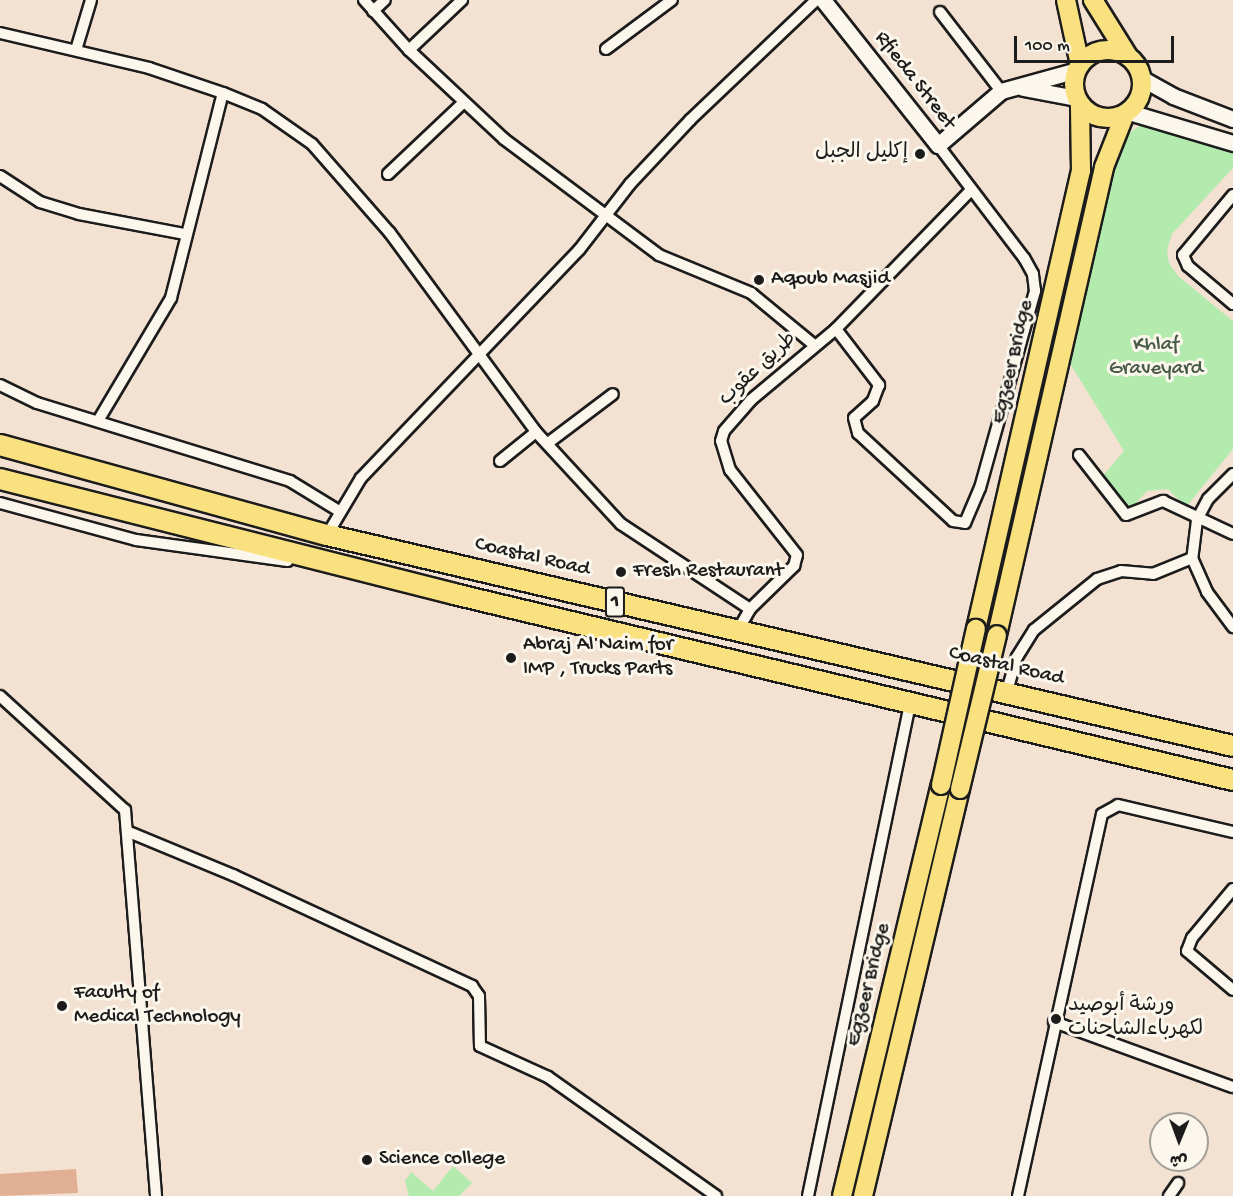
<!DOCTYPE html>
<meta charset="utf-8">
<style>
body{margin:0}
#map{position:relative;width:1233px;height:1196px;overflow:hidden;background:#f3e1d1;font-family:"Gochi Hand","Playpen Sans Arabic",sans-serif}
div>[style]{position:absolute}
.green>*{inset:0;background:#b3ebaf}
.building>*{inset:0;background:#e1af93}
.roads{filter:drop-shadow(2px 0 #1c1c1c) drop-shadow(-2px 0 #1c1c1c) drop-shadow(0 2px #1c1c1c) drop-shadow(0 -2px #1c1c1c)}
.street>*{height:10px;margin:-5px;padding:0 5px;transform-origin:5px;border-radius:5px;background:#fbf7ec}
.secondary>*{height:15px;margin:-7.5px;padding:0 7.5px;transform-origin:7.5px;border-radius:7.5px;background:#fbf7ec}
.primary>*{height:18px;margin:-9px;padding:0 9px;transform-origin:9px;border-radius:9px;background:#fae180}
.primary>.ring{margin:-9px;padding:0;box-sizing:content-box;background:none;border:18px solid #fae180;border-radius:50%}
.highway>*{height:20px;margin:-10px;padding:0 10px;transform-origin:10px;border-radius:10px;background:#fae180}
.bridges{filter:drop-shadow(2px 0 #1c1c1c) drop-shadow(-2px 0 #1c1c1c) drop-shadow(0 2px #1c1c1c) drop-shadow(0 -2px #1c1c1c)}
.primary-bridge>*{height:18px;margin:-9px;padding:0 9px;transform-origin:9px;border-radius:9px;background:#fae180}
.dots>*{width:16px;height:16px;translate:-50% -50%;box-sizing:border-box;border:3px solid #fbf7ec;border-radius:50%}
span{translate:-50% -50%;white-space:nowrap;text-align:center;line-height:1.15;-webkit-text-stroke:6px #fbf7ec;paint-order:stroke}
.shield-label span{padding:2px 4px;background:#fbf7ec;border:2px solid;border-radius:4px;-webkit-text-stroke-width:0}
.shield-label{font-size:20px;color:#1c1c1c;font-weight:700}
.street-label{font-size:21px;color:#1c1c1c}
.poi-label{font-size:21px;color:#1c1c1c}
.right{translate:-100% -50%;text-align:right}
.left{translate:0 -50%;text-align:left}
.park-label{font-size:21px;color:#495a48}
.north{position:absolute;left:1149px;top:1112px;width:60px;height:60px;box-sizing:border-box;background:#fbf7ec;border:2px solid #a29f99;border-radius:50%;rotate:181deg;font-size:16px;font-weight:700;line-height:24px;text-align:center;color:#1c1c1c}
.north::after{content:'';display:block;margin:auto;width:21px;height:27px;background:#1c1c1c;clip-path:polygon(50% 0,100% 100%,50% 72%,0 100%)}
.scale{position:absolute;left:1014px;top:36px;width:160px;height:27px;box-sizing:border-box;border:3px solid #1c1c1c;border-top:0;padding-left:8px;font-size:18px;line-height:21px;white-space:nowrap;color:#1c1c1c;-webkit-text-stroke:4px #fbf7ec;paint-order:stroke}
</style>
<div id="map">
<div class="green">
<i style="clip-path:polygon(1142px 124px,1233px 151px,1233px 168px,1172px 234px,1167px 250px,1169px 263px,1178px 276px,1233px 321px,1233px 449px,1186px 507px,1168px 489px,1147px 491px,1130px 509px,1101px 478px,1124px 451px,1069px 362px,1113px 175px,1128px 134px)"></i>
<i style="clip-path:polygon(453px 1166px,472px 1183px,459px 1196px,409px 1196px,405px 1181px,411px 1172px,433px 1191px)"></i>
</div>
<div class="building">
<i style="clip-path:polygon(76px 1169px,78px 1193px,0 1196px,0 1174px)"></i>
</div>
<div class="roads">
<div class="street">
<i style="left:364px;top:0;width:67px;rotate:48deg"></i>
<i style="left:409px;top:50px;width:130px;rotate:43.1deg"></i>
<i style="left:504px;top:139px;width:194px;rotate:36.8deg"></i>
<i style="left:659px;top:255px;width:100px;rotate:22.4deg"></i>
<i style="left:751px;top:293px;width:82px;rotate:39.5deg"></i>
<i style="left:373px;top:11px;width:16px;rotate:-43deg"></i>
<i style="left:940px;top:12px;width:100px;rotate:52.3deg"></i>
<i style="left:0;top:33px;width:153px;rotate:13.2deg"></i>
<i style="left:149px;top:68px;width:78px;rotate:18.7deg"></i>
<i style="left:223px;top:93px;width:42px;rotate:22.3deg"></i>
<i style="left:262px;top:109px;width:61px;rotate:35deg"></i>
<i style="left:312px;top:144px;width:118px;rotate:48.8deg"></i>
<i style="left:390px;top:233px;width:247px;rotate:53.7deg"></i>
<i style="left:536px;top:432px;width:125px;rotate:47.3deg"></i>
<i style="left:621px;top:524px;width:154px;rotate:33.4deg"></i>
<i style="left:606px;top:49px;width:82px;rotate:-36.6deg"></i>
<i style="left:76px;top:50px;width:52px;rotate:-73.3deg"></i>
<i style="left:409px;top:50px;width:73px;rotate:-43.3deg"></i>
<i style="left:388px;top:174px;width:103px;rotate:-43.4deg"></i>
<i style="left:0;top:176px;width:48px;rotate:33deg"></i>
<i style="left:40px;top:202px;width:41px;rotate:17.1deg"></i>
<i style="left:79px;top:214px;width:108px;rotate:10.7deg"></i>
<i style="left:1233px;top:195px;width:78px;rotate:129.8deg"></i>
<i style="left:1183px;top:255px;width:12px;rotate:66deg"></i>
<i style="left:1188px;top:266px;width:59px;rotate:40.2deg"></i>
<i style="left:836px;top:329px;width:71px;rotate:52.5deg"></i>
<i style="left:879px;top:385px;width:17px;rotate:111deg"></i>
<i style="left:873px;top:401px;width:25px;rotate:138deg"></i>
<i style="left:854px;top:418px;width:16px;rotate:75deg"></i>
<i style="left:858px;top:433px;width:129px;rotate:42.8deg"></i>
<i style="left:953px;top:521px;width:12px;rotate:9deg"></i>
<i style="left:965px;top:523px;width:38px;rotate:-67deg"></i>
<i style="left:980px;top:488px;width:205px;rotate:-74.4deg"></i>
<i style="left:1035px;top:291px;width:17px;rotate:-97deg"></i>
<i style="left:1033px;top:274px;width:18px;rotate:-119deg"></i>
<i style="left:1024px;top:258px;width:142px;rotate:-127.3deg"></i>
<i style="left:0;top:385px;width:41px;rotate:25.9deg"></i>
<i style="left:37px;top:403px;width:265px;rotate:17.1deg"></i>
<i style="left:290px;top:481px;width:57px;rotate:31.5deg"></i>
<i style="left:98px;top:421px;width:143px;rotate:-59.3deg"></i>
<i style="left:171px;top:298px;width:211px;rotate:-75.8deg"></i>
<i style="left:548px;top:443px;width:81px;rotate:-37deg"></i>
<i style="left:1079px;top:455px;width:76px;rotate:51.9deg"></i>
<i style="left:1126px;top:515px;width:40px;rotate:-21deg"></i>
<i style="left:1163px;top:501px;width:77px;rotate:25.2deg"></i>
<i style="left:500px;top:461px;width:46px;rotate:-38.9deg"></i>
<i style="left:1233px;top:474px;width:35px;rotate:135deg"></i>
<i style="left:1208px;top:499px;width:24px;rotate:118deg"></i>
<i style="left:1197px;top:520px;width:38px;rotate:97deg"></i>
<i style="left:1192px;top:558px;width:37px;rotate:66deg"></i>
<i style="left:1207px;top:592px;width:44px;rotate:53.4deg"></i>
<i style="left:0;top:503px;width:141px;rotate:15.2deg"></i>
<i style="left:136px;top:540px;width:153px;rotate:7.9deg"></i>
<i style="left:327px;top:535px;width:66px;rotate:-59.2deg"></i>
<i style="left:361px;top:478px;width:315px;rotate:-46.3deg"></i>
<i style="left:579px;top:250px;width:83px;rotate:-52.3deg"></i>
<i style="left:630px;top:184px;width:88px;rotate:-46.8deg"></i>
<i style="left:690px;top:120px;width:174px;rotate:-43.6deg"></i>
<i style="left:738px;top:630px;width:24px;rotate:-60deg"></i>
<i style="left:750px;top:609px;width:62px;rotate:-44.3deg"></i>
<i style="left:794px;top:566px;width:11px;rotate:-75deg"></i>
<i style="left:797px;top:555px;width:108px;rotate:-128.2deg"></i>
<i style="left:730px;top:470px;width:30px;rotate:-107deg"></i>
<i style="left:721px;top:441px;width:10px;rotate:-73deg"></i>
<i style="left:724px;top:431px;width:41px;rotate:-48.9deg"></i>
<i style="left:751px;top:400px;width:111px;rotate:-39.9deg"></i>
<i style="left:836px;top:329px;width:194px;rotate:-45.8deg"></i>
<i style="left:1007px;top:691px;width:35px;rotate:-74deg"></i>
<i style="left:1017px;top:657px;width:32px;rotate:-58deg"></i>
<i style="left:1034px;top:630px;width:81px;rotate:-39deg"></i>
<i style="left:1097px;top:579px;width:25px;rotate:-18deg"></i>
<i style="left:1121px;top:571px;width:32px;rotate:5deg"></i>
<i style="left:1153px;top:574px;width:42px;rotate:-22.3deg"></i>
<i style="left:0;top:696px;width:169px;rotate:42.4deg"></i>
<i style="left:125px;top:810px;width:387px;rotate:85.4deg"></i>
<i style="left:129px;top:832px;width:113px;rotate:22.5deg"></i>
<i style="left:233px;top:875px;width:264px;rotate:24.9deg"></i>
<i style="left:472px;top:986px;width:12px;rotate:55deg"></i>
<i style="left:479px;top:996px;width:50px;rotate:88.9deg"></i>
<i style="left:480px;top:1046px;width:75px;rotate:24.5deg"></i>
<i style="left:548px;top:1077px;width:206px;rotate:35.3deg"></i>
<i style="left:1233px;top:889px;width:64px;rotate:129.9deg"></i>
<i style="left:1192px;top:938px;width:14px;rotate:111deg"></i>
<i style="left:1187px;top:951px;width:60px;rotate:40.3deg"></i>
<i style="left:1054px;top:1022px;width:190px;rotate:20deg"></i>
<i style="left:808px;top:1196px;width:502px;rotate:-78.29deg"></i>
<i style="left:1018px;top:1196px;width:391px;rotate:-77.6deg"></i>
<i style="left:1102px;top:814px;width:18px;rotate:-29deg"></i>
<i style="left:1118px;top:805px;width:118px;rotate:13.2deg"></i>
<i style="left:1169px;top:1196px;width:16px;rotate:-55deg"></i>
</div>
<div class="secondary">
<i style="left:823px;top:0;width:185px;rotate:51.6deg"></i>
<i style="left:938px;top:145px;width:83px;rotate:-40.6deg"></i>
<i style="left:1001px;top:91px;width:79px;rotate:-15.4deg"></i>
<i style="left:1141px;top:78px;width:37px;rotate:29deg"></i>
<i style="left:1173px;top:96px;width:64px;rotate:21deg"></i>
<i style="left:1023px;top:88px;width:55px;rotate:10.5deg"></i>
<i style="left:1129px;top:112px;width:109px;rotate:16.6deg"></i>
</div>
<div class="primary">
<i style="left:1066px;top:0;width:66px;rotate:77.8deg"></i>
<i style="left:1093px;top:0;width:66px;rotate:58deg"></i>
<i class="ring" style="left:1074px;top:50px;width:50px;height:50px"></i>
<i style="left:976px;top:629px;width:470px;rotate:-77.1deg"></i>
<i style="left:1081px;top:171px;width:67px;rotate:-90.9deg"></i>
<i style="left:997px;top:635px;width:480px;rotate:-77.1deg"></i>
<i style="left:1104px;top:167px;width:57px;rotate:-68.4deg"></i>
<i style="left:842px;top:1196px;width:423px;rotate:-76.5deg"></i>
<i style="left:863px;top:1196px;width:418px;rotate:-76.6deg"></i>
</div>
<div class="highway">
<i style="left:0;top:445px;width:339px;rotate:15.4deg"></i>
<i style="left:327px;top:535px;width:930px;rotate:13.11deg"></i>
<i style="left:0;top:479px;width:468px;rotate:14.2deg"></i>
<i style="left:454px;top:594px;width:801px;rotate:13.43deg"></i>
</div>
</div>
<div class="bridges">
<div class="primary-bridge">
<i style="left:941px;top:785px;width:160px;rotate:-77.4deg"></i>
<i style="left:960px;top:789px;width:158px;rotate:-76.5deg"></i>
</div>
</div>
<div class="dots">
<i style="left:920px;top:154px;background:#1c1c1c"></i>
<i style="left:759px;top:280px;background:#1c1c1c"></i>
<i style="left:621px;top:572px;background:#1c1c1c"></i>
<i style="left:511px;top:658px;background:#1c1c1c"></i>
<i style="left:62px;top:1006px;background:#1c1c1c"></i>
<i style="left:1056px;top:1019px;background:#1c1c1c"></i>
<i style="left:367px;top:1160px;background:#1c1c1c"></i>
</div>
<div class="shield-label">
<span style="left:615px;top:602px">1</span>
</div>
<div class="street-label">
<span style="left:914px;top:81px;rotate:52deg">Rfieda Street</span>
<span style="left:1014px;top:362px;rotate:-77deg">Egzeer Bridge</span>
<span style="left:759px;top:370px;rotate:-43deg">طريق عقوب</span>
<span style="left:532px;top:558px;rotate:13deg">Coastal Road</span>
<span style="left:1006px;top:667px;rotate:13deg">Coastal Road</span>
<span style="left:870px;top:985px;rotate:-76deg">Egzeer Bridge</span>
</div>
<div class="poi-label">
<span class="right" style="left:908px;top:154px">إكليل الجبل</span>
<span class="left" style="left:771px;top:280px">Aqoub Masjid</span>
<span class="left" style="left:633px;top:572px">Fresh Restaurant</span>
<span class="left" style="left:523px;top:658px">Abraj Al Naim for<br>IMP , Trucks Parts</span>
<span class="left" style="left:74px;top:1006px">Faculty of<br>Medical Technology</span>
<span class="left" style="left:1068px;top:1019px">ورشة أبوصيد<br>لكهرباءالشاحنات</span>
<span class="left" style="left:379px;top:1160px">Science college</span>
</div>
<div class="park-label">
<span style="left:1156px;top:358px">Khlaf<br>Graveyard</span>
</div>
<div class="north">ش</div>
<div class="scale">100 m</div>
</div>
